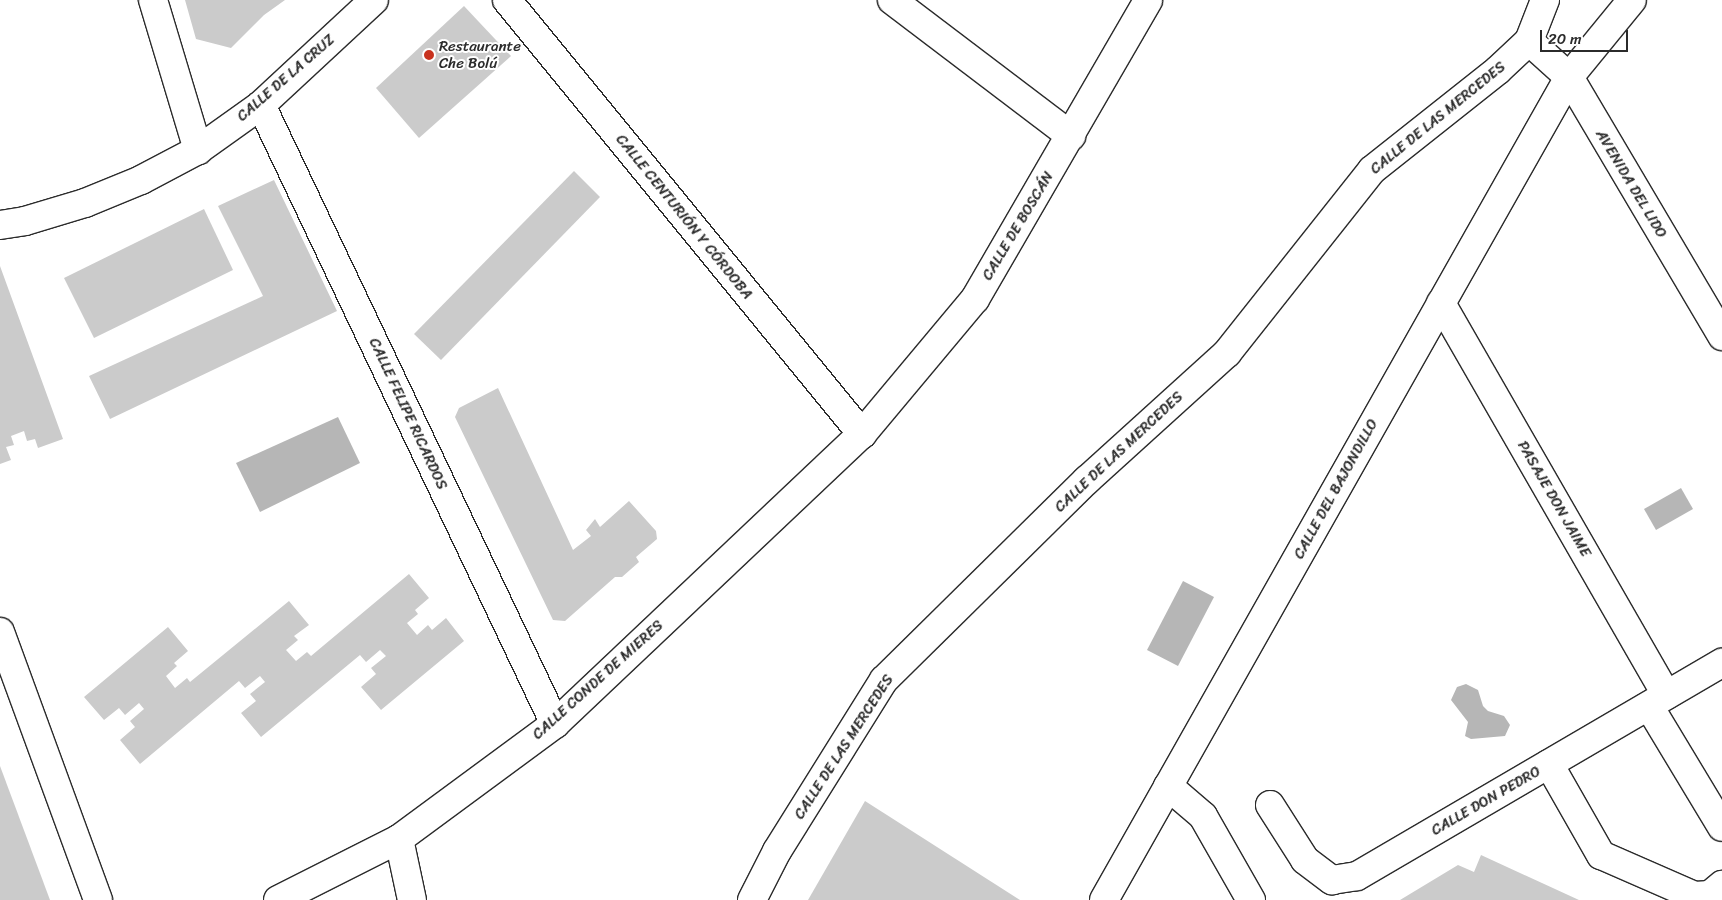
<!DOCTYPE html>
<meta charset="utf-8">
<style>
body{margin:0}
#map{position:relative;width:1722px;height:900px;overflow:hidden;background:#fff;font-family:Sriracha,sans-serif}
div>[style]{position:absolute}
.water>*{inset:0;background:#b6b6b6}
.building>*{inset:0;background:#cbcbcb}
.roads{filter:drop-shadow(1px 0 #2b2b2b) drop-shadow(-1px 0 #2b2b2b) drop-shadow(0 1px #2b2b2b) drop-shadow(0 -1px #2b2b2b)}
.minor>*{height:28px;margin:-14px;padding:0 14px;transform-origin:14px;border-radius:14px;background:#fff}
.dots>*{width:14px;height:14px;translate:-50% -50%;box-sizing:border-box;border:2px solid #fff;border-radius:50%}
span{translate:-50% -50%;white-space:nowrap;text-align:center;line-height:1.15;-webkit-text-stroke:4px #fff;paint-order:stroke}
.poi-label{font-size:15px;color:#2b2b2b}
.left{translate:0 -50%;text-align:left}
.street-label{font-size:15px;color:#2b2b2b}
.scale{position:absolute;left:1540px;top:30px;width:88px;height:22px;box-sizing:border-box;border:2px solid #2b2b2b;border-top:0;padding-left:6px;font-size:15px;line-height:18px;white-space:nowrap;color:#2b2b2b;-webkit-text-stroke:4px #fff;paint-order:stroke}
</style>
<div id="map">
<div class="water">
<i style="clip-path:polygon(338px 417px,360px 463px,260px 512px,236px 463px)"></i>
<i style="clip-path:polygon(1681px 488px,1693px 509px,1656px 530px,1644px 509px)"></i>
<i style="clip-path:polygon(1183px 581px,1214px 597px,1178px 666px,1147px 650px)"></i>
<i style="clip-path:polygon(1466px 684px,1478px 690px,1483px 706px,1488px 711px,1504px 716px,1510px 725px,1505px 736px,1471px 739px,1465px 736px,1468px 722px,1451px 700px,1457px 687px)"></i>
</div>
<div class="building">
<i style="clip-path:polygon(185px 0,285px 0,264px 15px,231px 48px,196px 39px)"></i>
<i style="clip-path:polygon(464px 6px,511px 56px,419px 138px,376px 88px)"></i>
<i style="clip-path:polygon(574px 171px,600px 197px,441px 360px,414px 334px)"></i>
<i style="clip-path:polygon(274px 180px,337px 311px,110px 419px,89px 376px,263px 296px,218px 206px)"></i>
<i style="clip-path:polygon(204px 209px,233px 270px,94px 338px,64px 278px)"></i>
<i style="clip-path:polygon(0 266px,63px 439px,38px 448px,35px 439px,27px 441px,24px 431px,11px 436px,14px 445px,6px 447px,11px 460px,0 464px)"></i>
<i style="clip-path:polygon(498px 388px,573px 550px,591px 536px,586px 530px,595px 519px,600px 527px,629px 501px,656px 531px,657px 539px,636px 557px,639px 562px,622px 577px,615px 577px,565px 621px,553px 620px,455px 417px,459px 408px)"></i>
<i style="clip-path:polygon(409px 574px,429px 598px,415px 610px,418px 614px,407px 623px,417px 635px,428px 625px,432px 630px,446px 618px,464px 641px,381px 710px,361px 687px,376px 674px,371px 668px,386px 656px,380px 650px,366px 662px,360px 655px,261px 737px,241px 713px,256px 701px,250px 694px,265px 682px,260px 676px,245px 688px,239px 681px,140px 764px,120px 740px,135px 727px,130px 721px,144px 709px,139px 703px,125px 715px,119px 708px,104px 720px,84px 697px,168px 627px,188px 651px,174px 663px,177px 666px,166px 676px,175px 688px,187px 678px,190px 682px,289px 601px,309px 625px,294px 636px,298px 640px,286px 650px,296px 661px,307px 652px,311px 656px)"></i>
<i style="clip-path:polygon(0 766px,50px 900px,0 900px)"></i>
<i style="clip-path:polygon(865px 801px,1020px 900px,808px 900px)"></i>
<i style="clip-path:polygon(1481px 855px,1579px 900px,1400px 900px,1458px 865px,1474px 872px)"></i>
</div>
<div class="roads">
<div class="minor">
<i style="left:153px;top:0;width:157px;rotate:73.3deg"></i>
<i style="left:507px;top:0;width:561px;rotate:50.72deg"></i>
<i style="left:892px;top:0;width:225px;rotate:37.2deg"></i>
<i style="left:1529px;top:41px;width:54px;rotate:42deg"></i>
<i style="left:1569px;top:77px;width:301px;rotate:59.4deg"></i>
<i style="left:261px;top:105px;width:685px;rotate:64.59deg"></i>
<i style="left:0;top:225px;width:25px;rotate:-9deg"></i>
<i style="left:25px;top:221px;width:63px;rotate:-16.7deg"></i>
<i style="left:85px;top:203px;width:61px;rotate:-22.3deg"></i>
<i style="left:141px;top:180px;width:64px;rotate:-27.8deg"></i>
<i style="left:198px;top:150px;width:77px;rotate:-35.5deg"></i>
<i style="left:261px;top:105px;width:154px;rotate:-42.9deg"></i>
<i style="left:1441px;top:303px;width:452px;rotate:60.1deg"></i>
<i style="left:0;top:632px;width:285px;rotate:69.9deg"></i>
<i style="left:1649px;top:706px;width:141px;rotate:58.9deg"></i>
<i style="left:1549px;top:764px;width:105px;rotate:60.3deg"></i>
<i style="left:1601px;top:855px;width:103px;rotate:23.6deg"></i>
<i style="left:1695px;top:896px;width:15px;rotate:-4deg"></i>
<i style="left:1710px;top:895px;width:16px;rotate:-40deg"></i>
<i style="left:1168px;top:786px;width:46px;rotate:40.6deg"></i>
<i style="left:1203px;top:816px;width:97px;rotate:60.3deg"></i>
<i style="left:1270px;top:805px;width:65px;rotate:57.5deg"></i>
<i style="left:1305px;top:860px;width:34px;rotate:37deg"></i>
<i style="left:1332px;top:880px;width:25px;rotate:-9deg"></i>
<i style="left:1357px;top:876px;width:423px;rotate:-30.3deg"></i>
<i style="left:399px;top:839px;width:62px;rotate:78deg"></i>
<i style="left:278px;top:900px;width:136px;rotate:-26.8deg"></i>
<i style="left:399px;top:839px;width:194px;rotate:-36.4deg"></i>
<i style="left:555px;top:724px;width:422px;rotate:-43.4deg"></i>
<i style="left:862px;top:434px;width:176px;rotate:-50.1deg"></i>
<i style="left:975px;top:299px;width:345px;rotate:-59.9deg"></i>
<i style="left:752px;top:900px;width:55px;rotate:-63deg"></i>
<i style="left:777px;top:851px;width:202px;rotate:-58deg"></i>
<i style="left:884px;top:680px;width:285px;rotate:-44.6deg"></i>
<i style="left:1087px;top:480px;width:189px;rotate:-42.2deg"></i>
<i style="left:1227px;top:353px;width:233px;rotate:-51.6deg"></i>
<i style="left:1372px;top:170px;width:161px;rotate:-38.4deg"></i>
<i style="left:1498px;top:70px;width:42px;rotate:-43.1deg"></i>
<i style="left:1529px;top:41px;width:44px;rotate:-68.7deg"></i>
<i style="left:1104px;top:900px;width:945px;rotate:-60.53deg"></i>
<i style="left:1569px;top:77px;width:99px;rotate:-50.7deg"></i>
</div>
</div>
<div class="dots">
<i style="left:429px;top:55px;background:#c8321e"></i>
</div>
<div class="poi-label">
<span class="left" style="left:439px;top:55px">Restaurante<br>Che Bolú</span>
</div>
<div class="street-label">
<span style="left:286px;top:78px;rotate:-41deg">CALLE DE LA CRUZ</span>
<span style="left:1438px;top:118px;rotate:-39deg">CALLE DE LAS MERCEDES</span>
<span style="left:1631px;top:184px;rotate:59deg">AVENIDA DEL LIDO</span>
<span style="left:684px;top:217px;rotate:51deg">CALLE CENTURIÓN Y CÓRDOBA</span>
<span style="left:1018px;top:226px;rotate:-59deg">CALLE DE BOSCÁN</span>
<span style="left:408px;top:414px;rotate:65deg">CALLE FELIPE RICARDOS</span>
<span style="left:1119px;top:452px;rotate:-43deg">CALLE DE LAS MERCEDES</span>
<span style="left:1336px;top:489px;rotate:-61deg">CALLE DEL BAJONDILLO</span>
<span style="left:1554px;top:499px;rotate:60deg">PASAJE DON JAIME</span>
<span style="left:598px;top:680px;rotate:-42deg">CALLE CONDE DE MIERES</span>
<span style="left:844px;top:747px;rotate:-57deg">CALLE DE LAS MERCEDES</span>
<span style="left:1486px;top:801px;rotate:-30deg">CALLE DON PEDRO</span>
</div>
<div class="scale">20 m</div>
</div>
